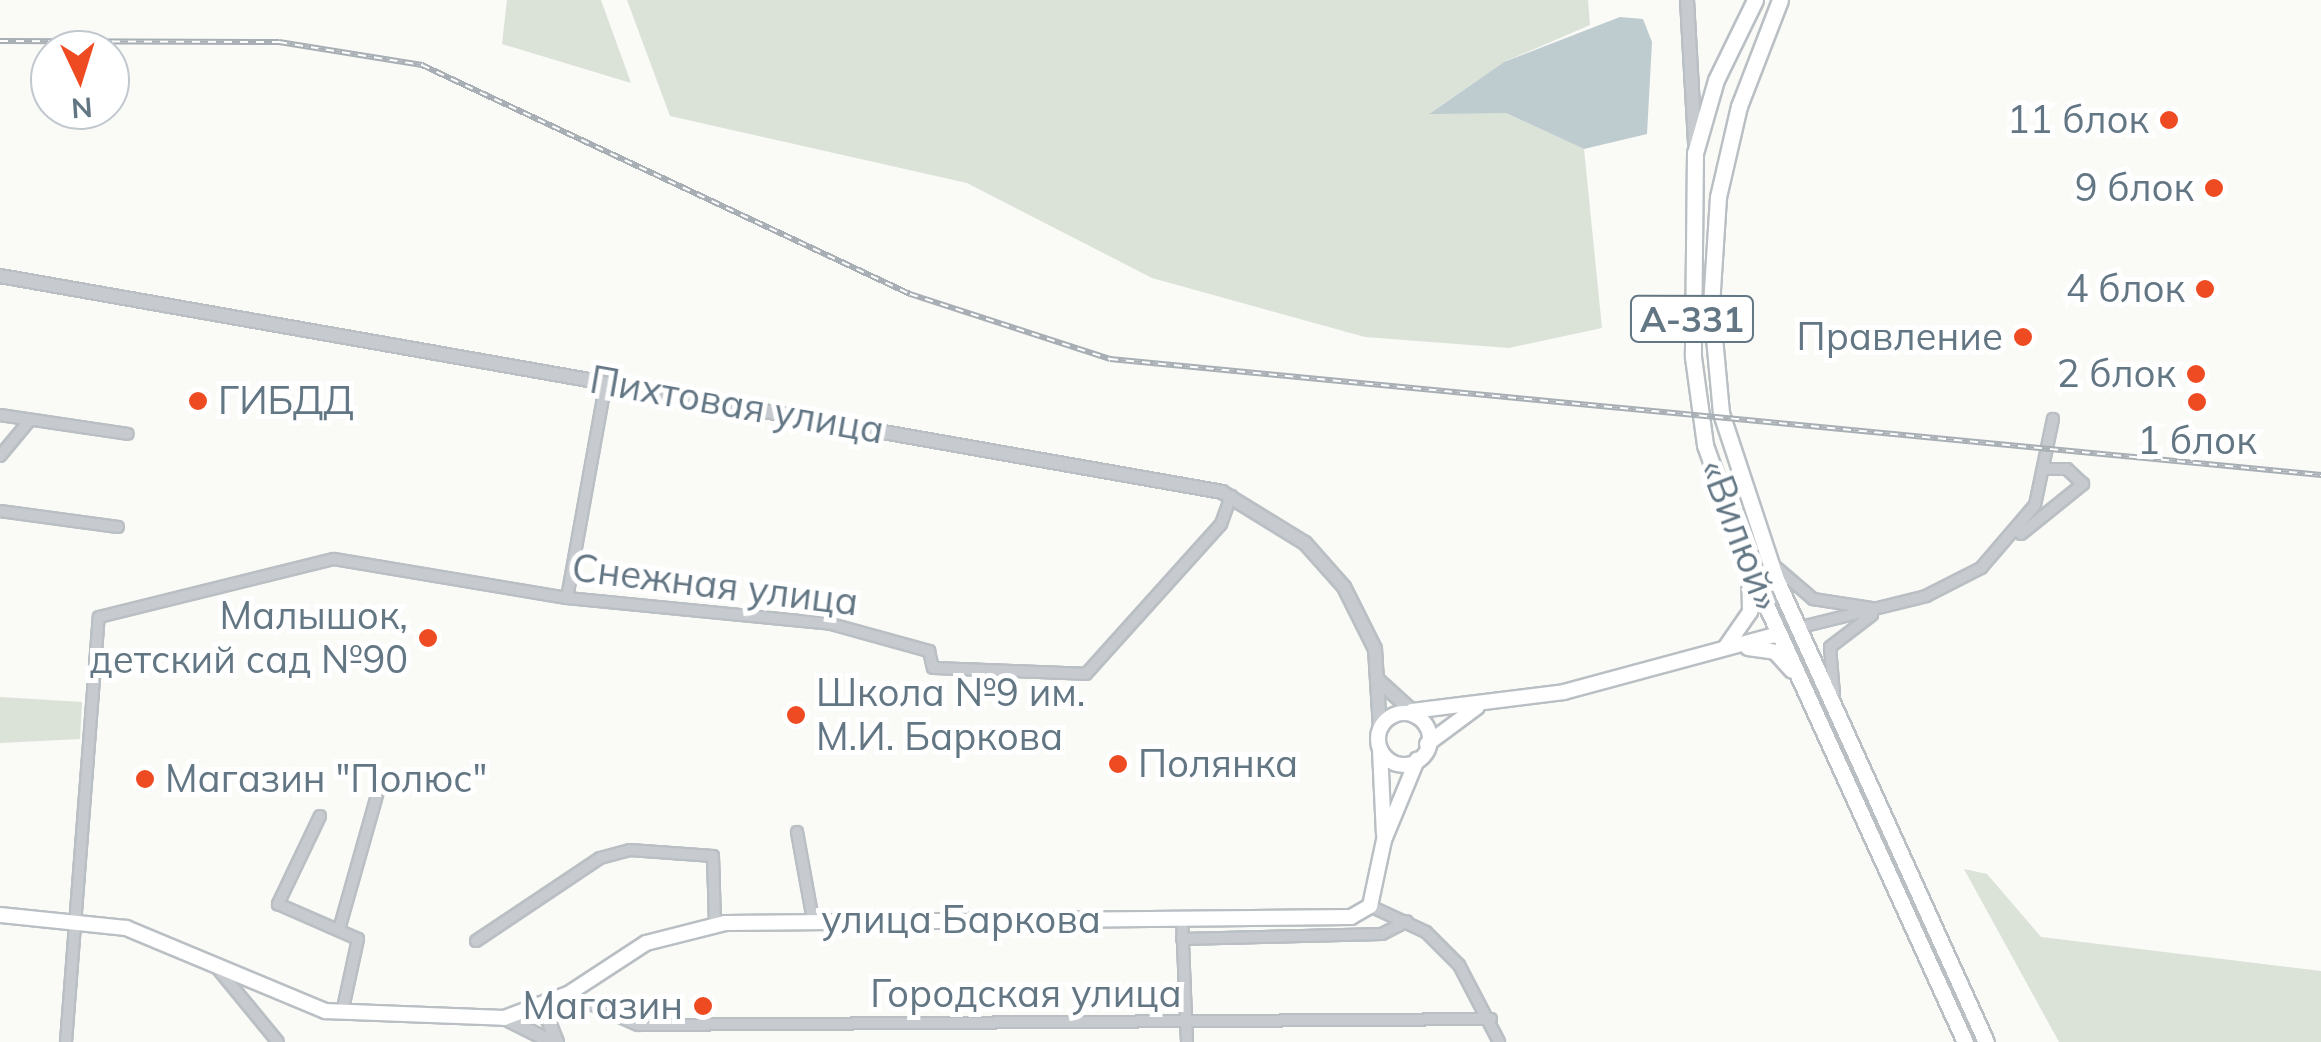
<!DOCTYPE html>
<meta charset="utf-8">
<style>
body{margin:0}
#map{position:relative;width:2321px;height:1042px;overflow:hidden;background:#fafaf7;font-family:Mulish,sans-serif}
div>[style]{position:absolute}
.green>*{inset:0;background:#dbe2d8}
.water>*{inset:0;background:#becbcf}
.roads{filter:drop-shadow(2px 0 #b9bfc3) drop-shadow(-2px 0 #b9bfc3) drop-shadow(0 2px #b9bfc3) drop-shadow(0 -2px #b9bfc3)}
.minor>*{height:10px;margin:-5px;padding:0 5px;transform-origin:5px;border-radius:5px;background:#c7cbcf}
.tertiary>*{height:12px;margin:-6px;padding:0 6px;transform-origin:6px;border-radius:6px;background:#c7cbcf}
.secondary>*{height:14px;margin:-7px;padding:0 7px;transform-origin:7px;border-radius:7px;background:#fff}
.secondary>.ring{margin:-7px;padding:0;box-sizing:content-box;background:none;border:14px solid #fff;border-radius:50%}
.trunk>*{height:15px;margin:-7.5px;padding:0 7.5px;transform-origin:7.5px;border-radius:7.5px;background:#fff}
.rail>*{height:6px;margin-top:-3px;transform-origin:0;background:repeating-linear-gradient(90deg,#fff 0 8px,#a7aeb4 0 16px);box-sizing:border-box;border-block:2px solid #a7aeb4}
.dots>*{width:28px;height:28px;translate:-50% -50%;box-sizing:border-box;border:5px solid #fff;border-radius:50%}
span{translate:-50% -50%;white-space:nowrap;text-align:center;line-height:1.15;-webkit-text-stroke:10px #fff;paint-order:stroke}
.shield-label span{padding:2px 8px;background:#fff;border:2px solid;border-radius:8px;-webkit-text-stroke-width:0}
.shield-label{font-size:35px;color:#637684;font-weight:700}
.poi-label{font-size:38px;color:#637684}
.right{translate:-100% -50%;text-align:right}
.left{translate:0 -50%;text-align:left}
.street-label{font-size:38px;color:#637684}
.north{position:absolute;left:30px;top:30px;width:100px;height:100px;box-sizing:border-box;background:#fff;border:2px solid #c1c8ce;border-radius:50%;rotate:176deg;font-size:28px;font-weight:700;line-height:40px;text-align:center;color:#637684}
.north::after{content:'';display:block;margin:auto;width:35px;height:45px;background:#ee4b23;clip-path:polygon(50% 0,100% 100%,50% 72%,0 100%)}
</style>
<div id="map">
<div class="green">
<i style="clip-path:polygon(507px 0,601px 0,631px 83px,502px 44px)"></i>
<i style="clip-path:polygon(627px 0,1588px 0,1590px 25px,1504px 62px,1430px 113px,1506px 113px,1584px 149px,1602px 328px,1509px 348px,1365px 337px,1152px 278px,967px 183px,670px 116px)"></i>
<i style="clip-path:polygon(0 697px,82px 702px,80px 739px,0 743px)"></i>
<i style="clip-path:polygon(1964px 869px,1987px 874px,2041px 937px,2321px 971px,2321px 1042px,2059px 1042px)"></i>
</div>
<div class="water">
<i style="clip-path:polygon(1620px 17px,1643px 19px,1652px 42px,1647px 134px,1584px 149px,1506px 113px,1429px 114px,1504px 62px)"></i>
</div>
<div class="roads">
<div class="minor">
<i style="left:0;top:415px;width:129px;rotate:8.4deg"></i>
<i style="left:0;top:456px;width:47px;rotate:-50.2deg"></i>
<i style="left:0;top:511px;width:119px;rotate:7.7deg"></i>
<i style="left:2021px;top:534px;width:80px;rotate:-38.9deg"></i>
<i style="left:2083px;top:484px;width:22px;rotate:-137deg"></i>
<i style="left:2067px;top:469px;width:19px;rotate:180deg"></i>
<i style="left:1777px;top:568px;width:48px;rotate:40.7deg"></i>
<i style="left:1813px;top:599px;width:59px;rotate:8.8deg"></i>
<i style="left:567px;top:598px;width:219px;rotate:-79.8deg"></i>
<i style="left:1797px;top:628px;width:133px;rotate:-13.9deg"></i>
<i style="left:1926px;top:596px;width:62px;rotate:-27deg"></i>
<i style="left:1981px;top:568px;width:83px;rotate:-49.4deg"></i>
<i style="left:2035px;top:505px;width:88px;rotate:-78.2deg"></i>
<i style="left:1834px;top:694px;width:47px;rotate:-94.9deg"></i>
<i style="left:1830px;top:647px;width:53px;rotate:-37.3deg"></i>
<i style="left:320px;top:816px;width:98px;rotate:115.5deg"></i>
<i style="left:278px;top:904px;width:87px;rotate:23.6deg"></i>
<i style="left:358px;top:939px;width:76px;rotate:102.2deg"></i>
<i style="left:797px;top:832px;width:89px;rotate:79.7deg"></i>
<i style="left:1370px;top:906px;width:62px;rotate:24.9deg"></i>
<i style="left:1426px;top:932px;width:47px;rotate:45deg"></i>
<i style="left:1459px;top:965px;width:87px;rotate:62.5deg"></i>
<i style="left:1182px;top:918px;width:124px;rotate:87.7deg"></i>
<i style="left:340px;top:926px;width:151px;rotate:-74.2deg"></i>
<i style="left:1182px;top:939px;width:200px;rotate:-1.4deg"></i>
<i style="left:1382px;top:934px;width:28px;rotate:-27deg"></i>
<i style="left:476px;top:941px;width:149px;rotate:-33.8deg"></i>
<i style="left:600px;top:858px;width:31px;rotate:-15deg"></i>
<i style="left:630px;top:850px;width:83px;rotate:4.1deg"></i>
<i style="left:713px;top:856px;width:69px;rotate:88.3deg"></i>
<i style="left:218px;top:969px;width:94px;rotate:50.6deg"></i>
<i style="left:568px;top:994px;width:77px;rotate:23.9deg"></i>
<i style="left:638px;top:1025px;width:853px;rotate:-0.4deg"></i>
<i style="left:66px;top:1042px;width:426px;rotate:-85.6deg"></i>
<i style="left:99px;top:617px;width:242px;rotate:-13.9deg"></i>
<i style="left:334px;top:559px;width:236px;rotate:9.5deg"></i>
<i style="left:567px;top:598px;width:265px;rotate:5.6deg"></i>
<i style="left:831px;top:624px;width:102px;rotate:15.4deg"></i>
<i style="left:929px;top:651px;width:17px;rotate:77deg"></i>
<i style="left:933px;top:668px;width:153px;rotate:2.2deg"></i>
<i style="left:1086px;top:674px;width:202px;rotate:-48deg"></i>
<i style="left:1221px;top:524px;width:30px;rotate:-70deg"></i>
</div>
<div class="tertiary">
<i style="left:1687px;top:0;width:142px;rotate:86.8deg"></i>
<i style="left:0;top:276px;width:1241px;rotate:10.02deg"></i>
<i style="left:1222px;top:492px;width:97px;rotate:31.6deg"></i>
<i style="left:1305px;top:543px;width:59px;rotate:48.4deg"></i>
<i style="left:1344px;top:587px;width:69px;rotate:63.4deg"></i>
<i style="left:1375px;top:649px;width:79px;rotate:86.4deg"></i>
<i style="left:1379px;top:681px;width:45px;rotate:42.3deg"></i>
<i style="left:504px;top:1018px;width:54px;rotate:26.6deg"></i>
<i style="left:557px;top:1042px;width:24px;rotate:-112deg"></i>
<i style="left:548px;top:1020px;width:26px;rotate:-61deg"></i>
</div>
<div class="secondary">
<i style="left:1725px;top:648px;width:44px;rotate:-55.2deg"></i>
<i style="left:1750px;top:612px;width:39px;rotate:-91deg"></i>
<i style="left:1748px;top:648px;width:27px;rotate:8deg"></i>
<i style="left:1775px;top:652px;width:25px;rotate:48deg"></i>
<i style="left:1412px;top:711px;width:153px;rotate:-7.1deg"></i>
<i style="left:1564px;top:692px;width:223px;rotate:-15.1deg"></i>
<i class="ring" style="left:1378px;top:713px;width:38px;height:38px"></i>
<i style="left:1427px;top:744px;width:62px;rotate:-36.5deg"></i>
<i style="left:1380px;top:750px;width:84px;rotate:87.3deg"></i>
<i style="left:0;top:915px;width:127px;rotate:5.9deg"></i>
<i style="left:126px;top:928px;width:216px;rotate:22.6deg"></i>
<i style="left:325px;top:1011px;width:179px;rotate:2.2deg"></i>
<i style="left:504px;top:1018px;width:68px;rotate:-20.6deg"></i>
<i style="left:568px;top:994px;width:93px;rotate:-33.2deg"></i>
<i style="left:646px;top:943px;width:81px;rotate:-14.2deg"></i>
<i style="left:725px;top:923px;width:626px;rotate:-0.55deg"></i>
<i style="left:1351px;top:917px;width:22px;rotate:-30deg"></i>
<i style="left:1370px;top:906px;width:67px;rotate:-78deg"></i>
<i style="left:1384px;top:840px;width:87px;rotate:-67.6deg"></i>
</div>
<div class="trunk">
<i style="left:1755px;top:0;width:89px;rotate:116deg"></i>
<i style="left:1716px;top:80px;width:76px;rotate:106deg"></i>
<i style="left:1695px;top:153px;width:204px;rotate:90.6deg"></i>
<i style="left:1693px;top:357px;width:89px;rotate:82.2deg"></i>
<i style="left:1705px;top:445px;width:125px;rotate:70.4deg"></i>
<i style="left:1747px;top:563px;width:526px;rotate:65.53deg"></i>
<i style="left:1780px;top:0;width:114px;rotate:111.1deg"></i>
<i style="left:1739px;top:106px;width:93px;rotate:103deg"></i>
<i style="left:1718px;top:197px;width:108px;rotate:93.7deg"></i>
<i style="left:1711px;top:305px;width:108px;rotate:84.7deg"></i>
<i style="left:1721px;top:413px;width:175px;rotate:71.7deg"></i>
<i style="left:1776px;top:579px;width:508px;rotate:65.6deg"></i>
</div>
</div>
<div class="rail">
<i style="left:0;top:41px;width:279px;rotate:0.2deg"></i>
<i style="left:279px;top:42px;width:145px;rotate:9.1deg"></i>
<i style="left:422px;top:65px;width:539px;rotate:25.14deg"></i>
<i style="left:910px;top:294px;width:210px;rotate:18deg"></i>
<i style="left:1110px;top:359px;width:1217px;rotate:5.47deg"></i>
</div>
<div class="dots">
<i style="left:2169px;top:120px;background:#ee4b23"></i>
<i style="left:2214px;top:188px;background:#ee4b23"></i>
<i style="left:2205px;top:289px;background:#ee4b23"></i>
<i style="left:2023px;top:337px;background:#ee4b23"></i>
<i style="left:2196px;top:374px;background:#ee4b23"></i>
<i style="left:198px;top:401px;background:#ee4b23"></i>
<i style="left:2197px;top:402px;background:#ee4b23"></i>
<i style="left:428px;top:638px;background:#ee4b23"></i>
<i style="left:796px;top:715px;background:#ee4b23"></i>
<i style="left:1118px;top:764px;background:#ee4b23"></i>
<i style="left:145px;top:779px;background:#ee4b23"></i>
<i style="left:703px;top:1006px;background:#ee4b23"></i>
</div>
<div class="shield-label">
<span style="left:1692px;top:319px">А-331</span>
</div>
<div class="poi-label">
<span class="right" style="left:2149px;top:120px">11 блок</span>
<span class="right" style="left:2194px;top:188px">9 блок</span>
<span class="right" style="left:2185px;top:289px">4 блок</span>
<span class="right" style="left:2003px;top:337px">Правление</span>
<span class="right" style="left:2176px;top:374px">2 блок</span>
<span class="left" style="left:218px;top:401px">ГИБДД</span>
<span style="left:2197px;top:441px">1 блок</span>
<span class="right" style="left:408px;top:638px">Малышок,<br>детский сад №90</span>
<span class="left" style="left:816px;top:715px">Школа №9 им.<br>М.И. Баркова</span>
<span class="left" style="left:1138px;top:764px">Полянка</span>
<span class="left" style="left:165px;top:779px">Магазин "Полюс"</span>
<span class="right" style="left:683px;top:1006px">Магазин</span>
</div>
<div class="street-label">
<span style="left:737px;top:405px;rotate:10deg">Пихтовая улица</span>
<span style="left:1740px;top:535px;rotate:69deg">«Вилюй»</span>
<span style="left:715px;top:585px;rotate:7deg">Снежная улица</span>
<span style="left:961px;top:920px">улица Баркова</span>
<span style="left:1026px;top:994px">Городская улица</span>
</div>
<div class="north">N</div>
</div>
